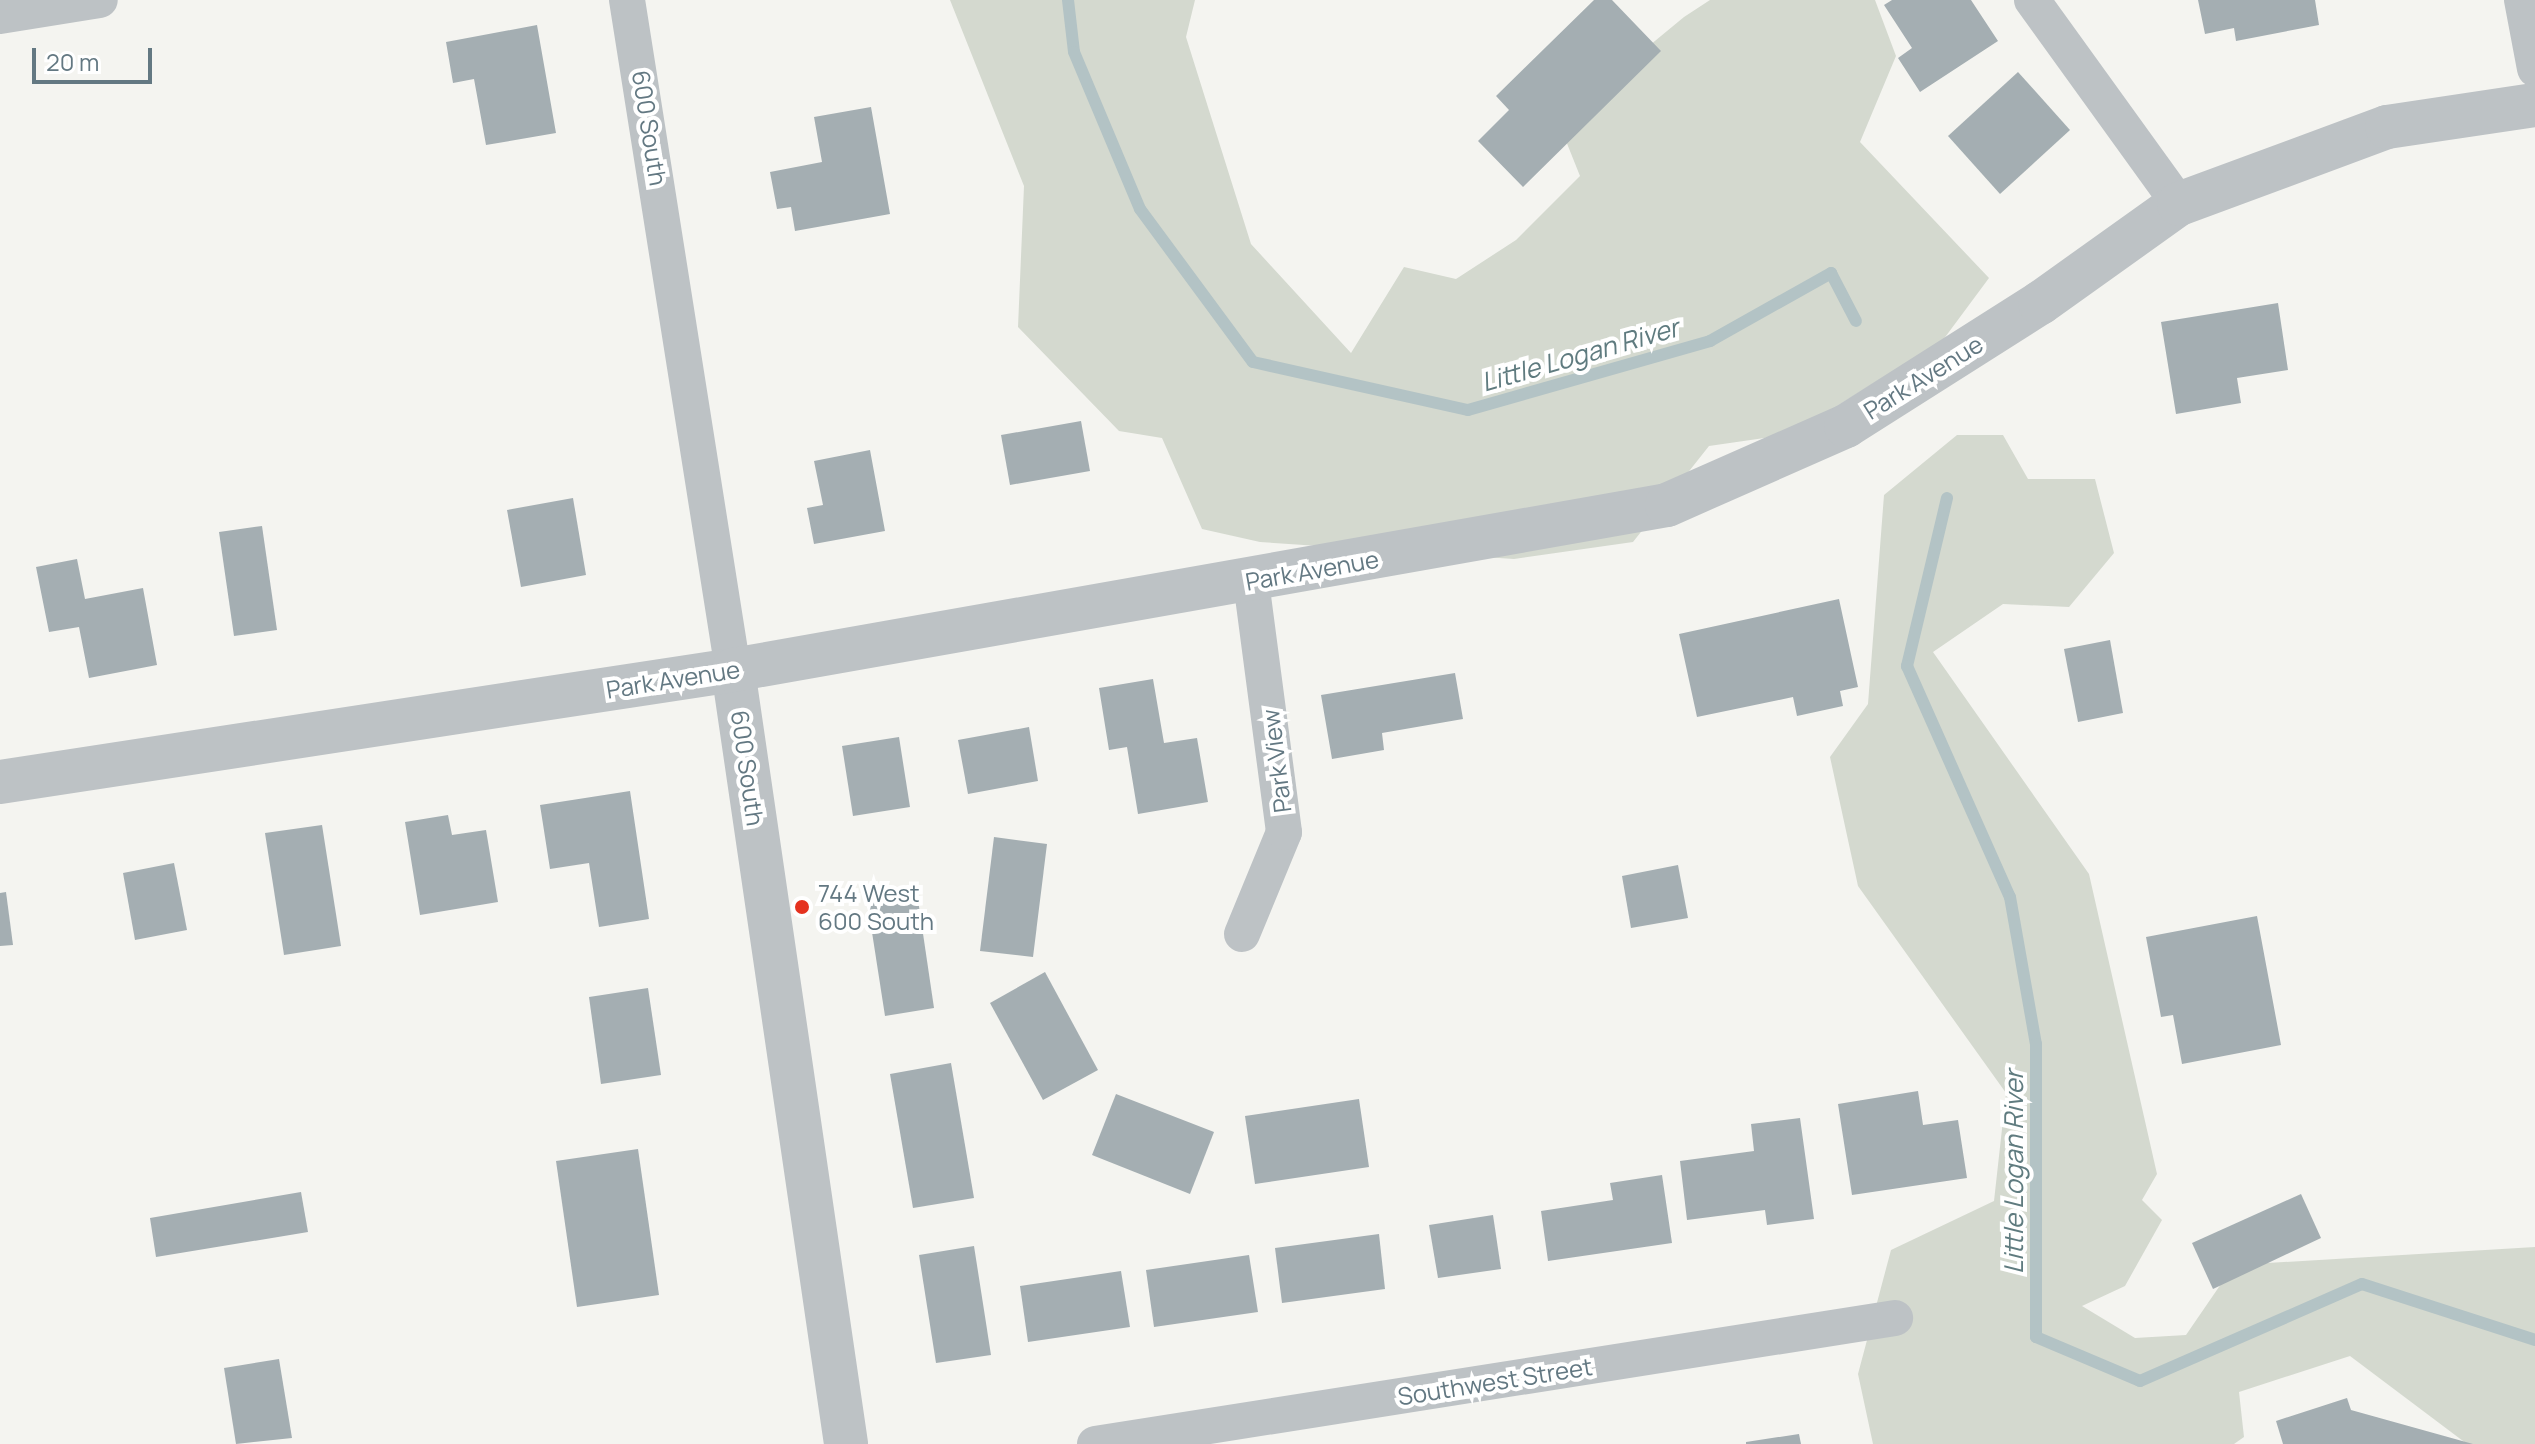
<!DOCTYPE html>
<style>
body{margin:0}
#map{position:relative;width:2535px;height:1444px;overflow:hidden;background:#f4f4f0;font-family:Manrope,sans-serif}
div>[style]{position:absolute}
.green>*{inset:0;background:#d4d9cf}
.stream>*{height:12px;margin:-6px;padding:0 6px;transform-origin:6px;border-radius:6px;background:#b3c3c5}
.building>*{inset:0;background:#a4aeb2}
.minor>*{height:36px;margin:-18px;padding:0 18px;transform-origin:18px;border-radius:18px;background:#bdc2c5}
.tertiary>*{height:44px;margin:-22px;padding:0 22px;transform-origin:22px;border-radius:22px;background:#bdc2c5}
.dots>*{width:22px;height:22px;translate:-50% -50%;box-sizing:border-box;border:4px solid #fff;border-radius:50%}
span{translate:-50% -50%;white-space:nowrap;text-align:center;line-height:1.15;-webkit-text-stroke:8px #fff;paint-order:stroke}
.street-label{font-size:24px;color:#637882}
.poi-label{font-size:24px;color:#637882}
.left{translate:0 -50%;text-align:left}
.water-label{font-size:26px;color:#5f7b7f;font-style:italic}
.scale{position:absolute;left:32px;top:48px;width:120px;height:36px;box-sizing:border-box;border:4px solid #637882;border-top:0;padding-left:10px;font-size:24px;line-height:28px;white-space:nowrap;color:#637882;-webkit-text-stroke:6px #fff;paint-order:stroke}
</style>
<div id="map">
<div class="green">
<i style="clip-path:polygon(950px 0,1195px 0,1186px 37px,1251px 244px,1351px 353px,1404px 267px,1456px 279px,1516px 240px,1580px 176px,1558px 121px,1684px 17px,1710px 0,1875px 0,1896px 56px,1860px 142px,1989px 278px,1943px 340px,1792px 434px,1709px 446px,1633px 542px,1514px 559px,1260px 542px,1202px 529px,1162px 438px,1119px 431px,1018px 327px,1024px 186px)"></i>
<i style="clip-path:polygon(1957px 435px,2003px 435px,2028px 479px,2095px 479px,2114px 553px,2069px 607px,2003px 604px,1933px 652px,2089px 874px,2157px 1174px,2142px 1200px,2162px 1220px,2125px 1286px,2082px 1306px,2135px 1338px,2186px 1335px,2234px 1265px,2535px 1247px,2535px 1444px,2467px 1444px,2350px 1356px,2239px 1392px,2244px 1437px,2234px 1444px,1873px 1444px,1858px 1374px,1891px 1250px,1994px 1201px,2006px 1093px,1858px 886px,1830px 757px,1868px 704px,1884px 495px)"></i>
</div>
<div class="stream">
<i style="left:1068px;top:0;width:52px;rotate:83.4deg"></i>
<i style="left:1074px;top:52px;width:170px;rotate:67.2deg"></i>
<i style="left:1140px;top:209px;width:190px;rotate:53.6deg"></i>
<i style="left:1253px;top:362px;width:220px;rotate:12.6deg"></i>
<i style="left:1468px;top:410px;width:252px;rotate:-15.9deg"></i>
<i style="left:1710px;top:341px;width:139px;rotate:-29.3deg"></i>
<i style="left:1831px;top:273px;width:54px;rotate:62.5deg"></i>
<i style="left:1947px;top:498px;width:173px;rotate:103.4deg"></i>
<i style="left:1907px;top:666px;width:253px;rotate:66deg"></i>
<i style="left:2010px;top:897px;width:149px;rotate:80deg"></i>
<i style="left:2036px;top:1044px;width:293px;rotate:90deg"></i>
<i style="left:2036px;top:1337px;width:113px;rotate:22.9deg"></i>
<i style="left:2140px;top:1381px;width:242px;rotate:-23.6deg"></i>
<i style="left:2362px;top:1284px;width:182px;rotate:17.9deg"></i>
</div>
<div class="building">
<i style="clip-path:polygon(1594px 0,1612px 0,1661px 51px,1523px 187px,1478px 141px,1509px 110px,1496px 96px)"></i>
<i style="clip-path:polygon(1892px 0,1971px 0,1998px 41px,1920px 92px,1898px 58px,1912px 48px,1884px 5px)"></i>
<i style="clip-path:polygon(2198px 0,2315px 0,2319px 25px,2236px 41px,2234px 28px,2205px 34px)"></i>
<i style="clip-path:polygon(537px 25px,556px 133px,486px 145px,474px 79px,453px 83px,446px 42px)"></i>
<i style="clip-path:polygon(2018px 72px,2070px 130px,2000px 194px,1948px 136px)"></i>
<i style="clip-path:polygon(871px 107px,890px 214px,795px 231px,791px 207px,777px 209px,770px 172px,822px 162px,814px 117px)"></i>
<i style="clip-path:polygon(2278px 303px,2288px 370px,2237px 378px,2241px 403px,2176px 414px,2161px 322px)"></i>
<i style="clip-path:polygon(1081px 421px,1090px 471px,1010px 485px,1001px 435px)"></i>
<i style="clip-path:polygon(870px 450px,885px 531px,814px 544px,807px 508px,823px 505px,814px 461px)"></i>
<i style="clip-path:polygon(573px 498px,586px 575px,521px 587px,507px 510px)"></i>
<i style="clip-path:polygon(262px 526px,277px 630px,234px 636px,219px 532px)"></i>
<i style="clip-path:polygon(77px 559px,85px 599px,143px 588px,157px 665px,89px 678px,79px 627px,49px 632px,36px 567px)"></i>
<i style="clip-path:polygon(1839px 599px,1858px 687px,1840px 691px,1843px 706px,1797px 716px,1793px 697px,1697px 717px,1679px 634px)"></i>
<i style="clip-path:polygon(2110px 640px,2123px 713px,2078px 722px,2064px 649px)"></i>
<i style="clip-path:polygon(1455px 673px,1463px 719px,1382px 733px,1384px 750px,1332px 759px,1321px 695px)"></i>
<i style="clip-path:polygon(1153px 679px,1164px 743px,1197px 738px,1208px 802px,1138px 814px,1127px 747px,1109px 750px,1099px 688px)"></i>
<i style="clip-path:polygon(1029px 727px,1038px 781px,968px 794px,958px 740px)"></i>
<i style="clip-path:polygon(899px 737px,910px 807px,853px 816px,842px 746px)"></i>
<i style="clip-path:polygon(630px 791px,649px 919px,599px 927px,589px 863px,550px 869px,540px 805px)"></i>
<i style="clip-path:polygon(448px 815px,452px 835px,486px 830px,498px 902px,420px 915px,405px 822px)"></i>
<i style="clip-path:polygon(322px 825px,341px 946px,284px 955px,265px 833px)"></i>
<i style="clip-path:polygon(994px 837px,1047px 844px,1033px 957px,980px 951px)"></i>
<i style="clip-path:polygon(174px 863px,187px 930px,135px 940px,123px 873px)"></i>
<i style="clip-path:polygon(1678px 865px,1688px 918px,1631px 928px,1622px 876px)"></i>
<i style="clip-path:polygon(6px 892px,13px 945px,0 946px,0 893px)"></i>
<i style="clip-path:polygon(917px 893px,934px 1008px,885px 1016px,867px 900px)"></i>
<i style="clip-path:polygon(2257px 916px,2281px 1045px,2182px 1064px,2173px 1015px,2161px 1017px,2146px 937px)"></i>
<i style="clip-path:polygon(1045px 972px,1098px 1070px,1043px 1100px,990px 1003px)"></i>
<i style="clip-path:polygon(648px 988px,661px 1075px,601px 1084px,589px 997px)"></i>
<i style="clip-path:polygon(951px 1063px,974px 1198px,913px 1208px,890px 1074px)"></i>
<i style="clip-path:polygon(1918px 1091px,1923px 1125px,1958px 1120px,1967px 1178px,1852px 1195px,1838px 1104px)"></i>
<i style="clip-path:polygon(1116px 1094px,1214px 1132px,1190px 1194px,1092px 1155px)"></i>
<i style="clip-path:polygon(1359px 1099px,1369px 1167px,1255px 1184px,1245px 1116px)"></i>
<i style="clip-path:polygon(1800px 1118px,1814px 1219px,1767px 1225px,1765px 1210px,1687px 1220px,1680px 1161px,1754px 1151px,1751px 1124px)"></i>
<i style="clip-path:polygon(638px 1149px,659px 1295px,577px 1307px,556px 1161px)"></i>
<i style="clip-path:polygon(1662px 1175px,1672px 1243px,1548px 1261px,1541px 1211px,1613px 1200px,1610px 1183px)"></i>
<i style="clip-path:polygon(301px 1192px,308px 1232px,156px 1257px,150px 1218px)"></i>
<i style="clip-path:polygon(2301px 1194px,2321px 1238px,2213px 1289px,2192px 1243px)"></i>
<i style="clip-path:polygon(1493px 1215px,1501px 1269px,1438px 1278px,1429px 1225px)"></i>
<i style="clip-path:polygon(1379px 1234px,1385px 1289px,1282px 1303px,1275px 1248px)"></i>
<i style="clip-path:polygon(974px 1246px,991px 1355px,936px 1363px,919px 1255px)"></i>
<i style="clip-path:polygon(1249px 1255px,1258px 1312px,1154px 1327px,1146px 1270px)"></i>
<i style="clip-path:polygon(1121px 1271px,1130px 1327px,1028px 1342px,1020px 1286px)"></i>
<i style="clip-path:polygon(279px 1359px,292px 1438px,236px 1444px,224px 1368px)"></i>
<i style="clip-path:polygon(2347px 1398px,2351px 1410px,2473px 1444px,2283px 1444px,2276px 1421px)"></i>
<i style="clip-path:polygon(1799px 1434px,1801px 1444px,1746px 1444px,1746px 1442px)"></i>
</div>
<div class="minor">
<i style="left:627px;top:0;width:678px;rotate:81.01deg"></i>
<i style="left:2032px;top:0;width:251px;rotate:54.2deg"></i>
<i style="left:2522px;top:0;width:70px;rotate:79.3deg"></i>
<i style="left:0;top:16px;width:101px;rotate:-9.1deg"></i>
<i style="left:1242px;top:934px;width:110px;rotate:-67.6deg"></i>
<i style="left:1284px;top:832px;width:253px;rotate:-97.5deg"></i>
<i style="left:1095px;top:1444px;width:810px;rotate:-8.95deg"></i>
</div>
<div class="tertiary">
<i style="left:733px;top:670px;width:782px;rotate:81.69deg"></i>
<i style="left:0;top:782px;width:742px;rotate:-8.69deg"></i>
<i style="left:733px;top:670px;width:948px;rotate:-10.02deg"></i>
<i style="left:1667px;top:505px;width:196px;rotate:-23.8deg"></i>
<i style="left:1846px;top:426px;width:230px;rotate:-32.4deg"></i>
<i style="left:2040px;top:303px;width:171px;rotate:-35.5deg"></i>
<i style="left:2179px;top:204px;width:222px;rotate:-20.3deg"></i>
<i style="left:2387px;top:127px;width:150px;rotate:-8.5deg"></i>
</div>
<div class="dots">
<i style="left:802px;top:907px;background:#e5321f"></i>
</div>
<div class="street-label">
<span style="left:650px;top:128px;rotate:81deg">600 South</span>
<span style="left:1923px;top:377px;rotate:-32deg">Park Avenue</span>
<span style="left:1312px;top:570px;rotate:-10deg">Park Avenue</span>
<span style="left:673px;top:679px;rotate:-9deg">Park Avenue</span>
<span style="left:1276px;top:761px;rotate:-97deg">Park View</span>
<span style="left:748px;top:768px;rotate:82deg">600 South</span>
<span style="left:1495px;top:1381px;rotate:-9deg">Southwest Street</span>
</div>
<div class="poi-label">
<span class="left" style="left:818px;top:907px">744 West<br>600 South</span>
</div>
<div class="water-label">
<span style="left:1580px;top:355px;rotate:-16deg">Little Logan River</span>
<span style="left:2014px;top:1172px;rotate:-90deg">Little Logan River</span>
</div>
<div class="scale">20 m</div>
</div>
